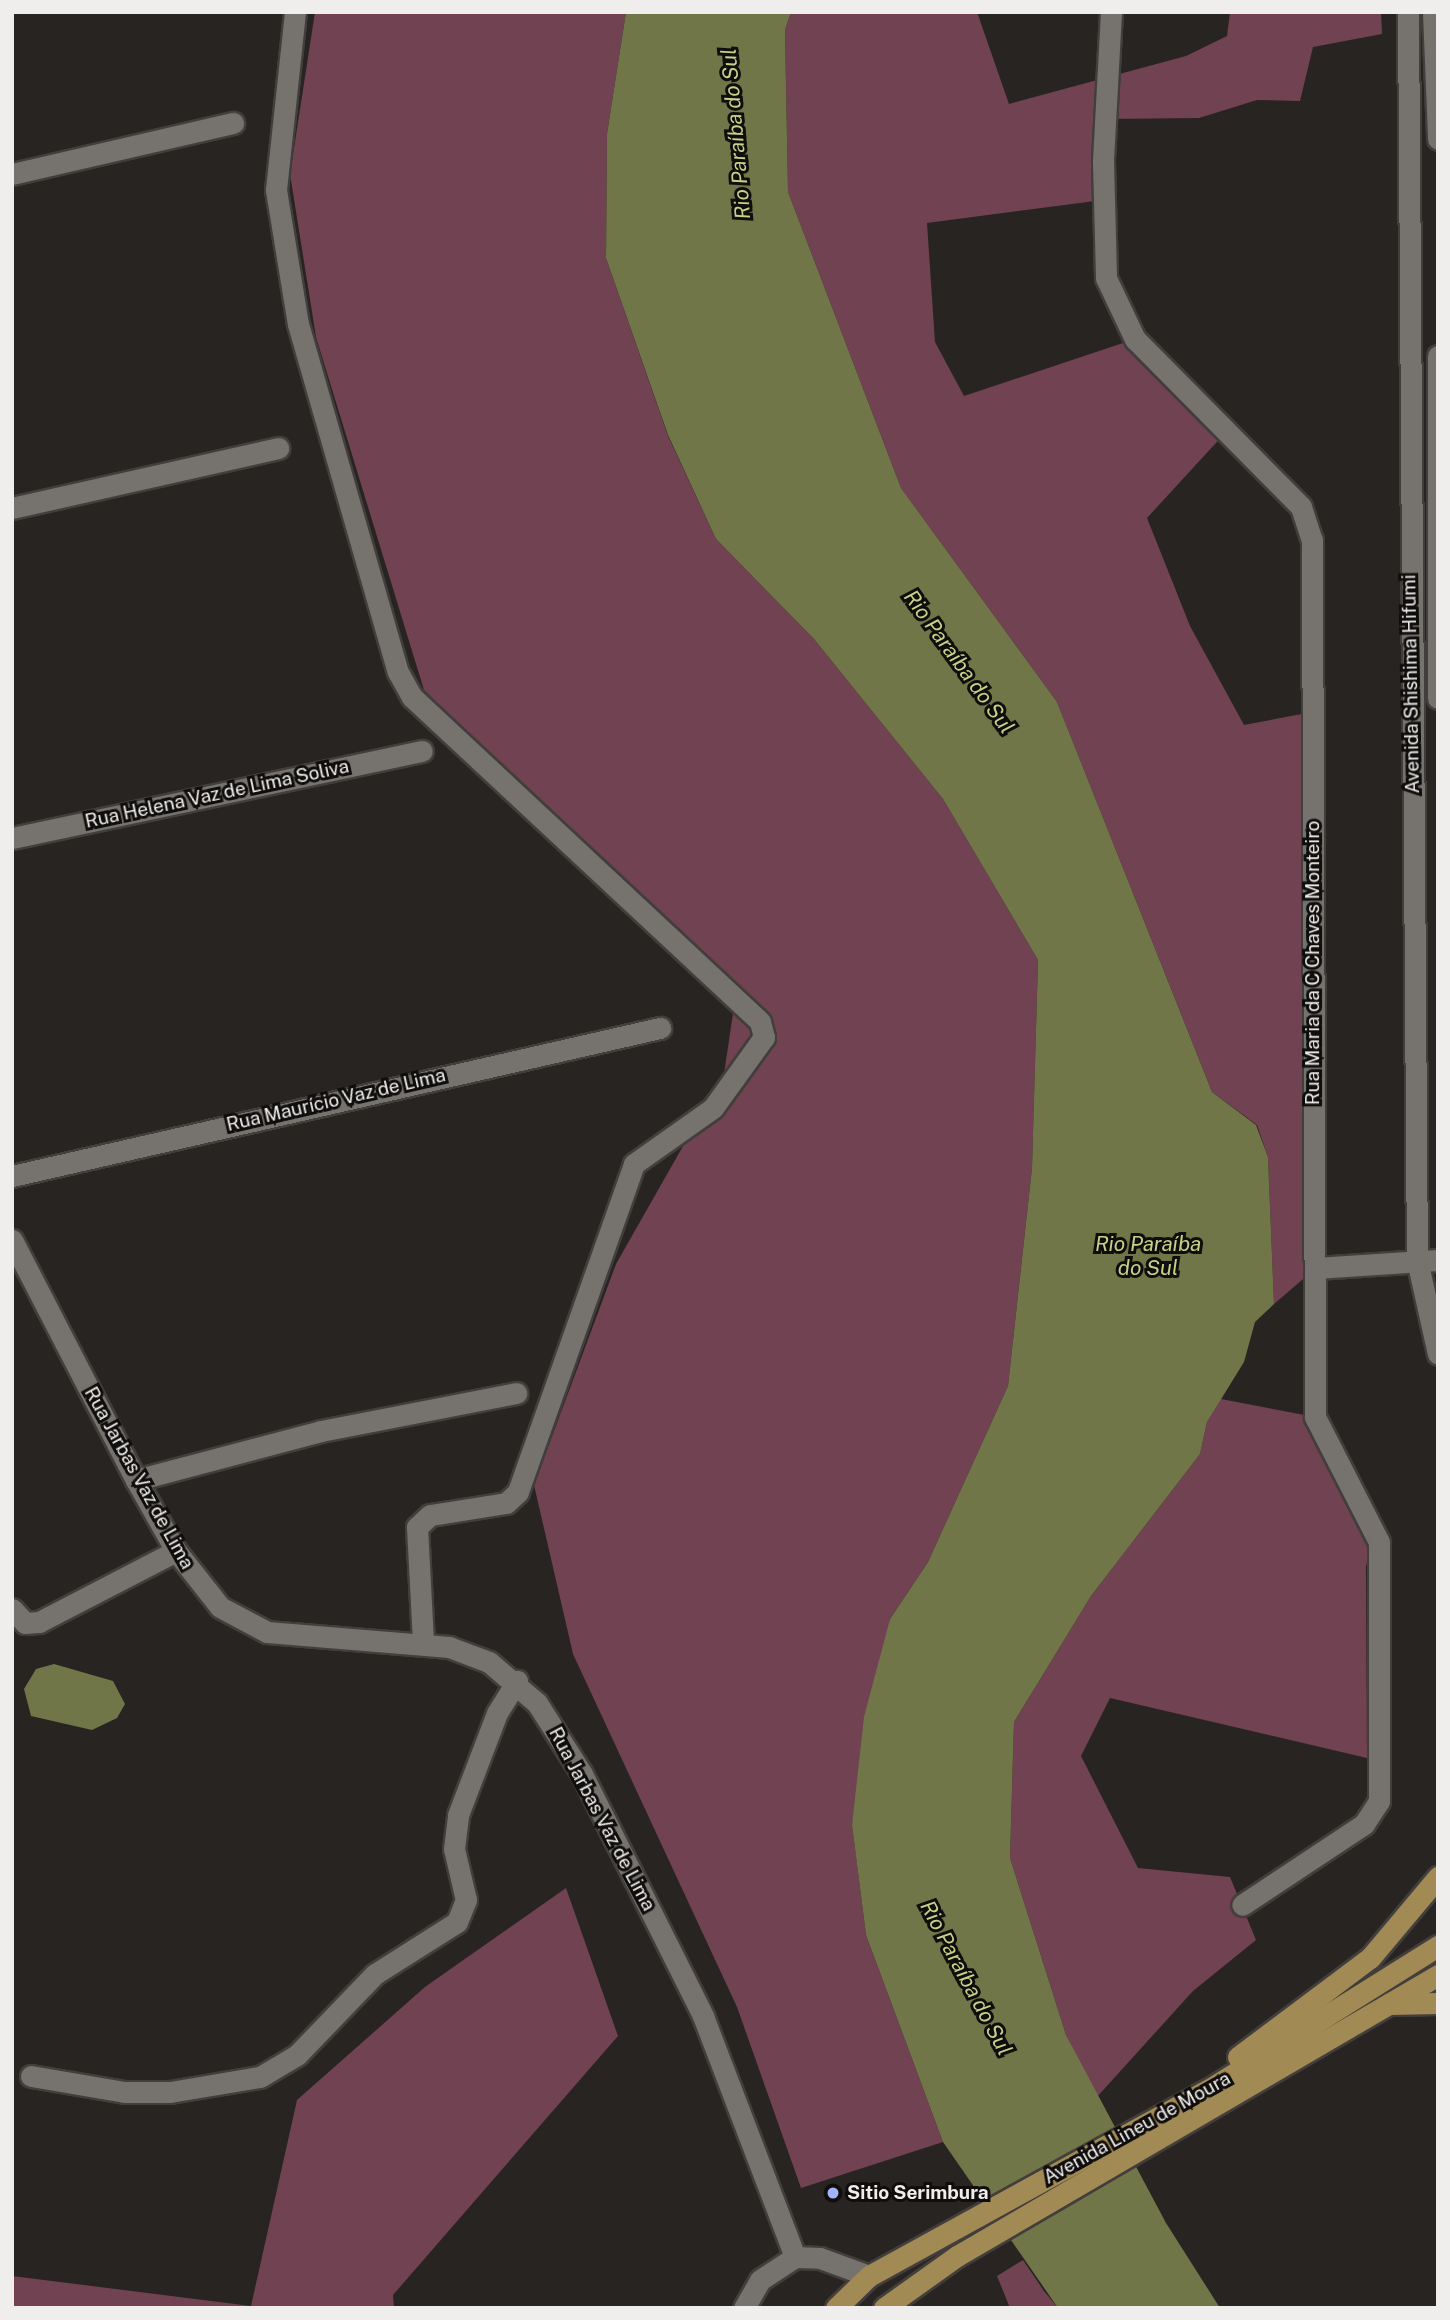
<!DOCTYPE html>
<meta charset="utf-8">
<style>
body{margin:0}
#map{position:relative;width:1450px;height:2320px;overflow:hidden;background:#282421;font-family:"Public Sans",sans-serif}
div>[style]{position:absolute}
.forest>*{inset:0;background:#714251}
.water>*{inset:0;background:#707648}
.roads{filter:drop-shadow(2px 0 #423e3c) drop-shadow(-2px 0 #423e3c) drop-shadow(0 2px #423e3c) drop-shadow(0 -2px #423e3c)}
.minor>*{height:21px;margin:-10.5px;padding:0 10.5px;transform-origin:10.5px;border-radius:10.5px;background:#76726e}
.major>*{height:21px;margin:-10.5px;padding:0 10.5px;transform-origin:10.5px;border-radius:10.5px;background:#a28a54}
.dots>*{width:19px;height:19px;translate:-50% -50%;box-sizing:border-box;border:4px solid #0f0e0c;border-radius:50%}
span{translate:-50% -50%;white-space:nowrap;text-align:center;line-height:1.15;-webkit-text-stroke:6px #0f0e0c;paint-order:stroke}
.street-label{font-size:19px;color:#f0eeec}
.poi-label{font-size:19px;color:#f0eeec;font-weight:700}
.left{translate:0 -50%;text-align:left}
.water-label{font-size:21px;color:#c7d288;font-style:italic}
.frame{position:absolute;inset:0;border:14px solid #f0eeec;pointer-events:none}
</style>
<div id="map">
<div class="forest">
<i style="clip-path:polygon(315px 12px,626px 12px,607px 134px,606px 258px,668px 436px,716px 539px,814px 639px,943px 799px,1038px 960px,1032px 1168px,1008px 1386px,928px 1562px,890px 1619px,852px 1824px,866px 1935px,943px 2142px,801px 2188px,737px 2007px,573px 1654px,534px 1485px,616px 1264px,724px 1074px,736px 993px,424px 690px,316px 337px,290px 174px)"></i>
<i style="clip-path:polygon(791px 12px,977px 12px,1009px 104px,1186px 56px,1227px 36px,1230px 12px,1381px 12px,1382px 34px,1313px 47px,1300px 101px,1257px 100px,1199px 118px,1106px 119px,1103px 200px,927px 223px,935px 342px,964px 396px,1135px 339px,1226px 432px,1147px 518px,1190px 626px,1244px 725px,1312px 712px,1316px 1268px,1274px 1304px,1268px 1157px,1257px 1125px,1212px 1092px,1057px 702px,901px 488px,788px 192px,785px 30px)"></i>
<i style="clip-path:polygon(1221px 1399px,1315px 1417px,1375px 1529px,1366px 1567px,1367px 1758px,1110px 1698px,1081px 1756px,1138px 1868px,1230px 1877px,1256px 1940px,1193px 1991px,1096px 2098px,1066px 2035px,1010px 1858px,1014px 1722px,1091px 1596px,1200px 1454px,1207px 1422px)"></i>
<i style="clip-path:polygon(566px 1888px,618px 2036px,393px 2295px,394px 2308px,12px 2308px,12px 2276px,251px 2306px,297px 2100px,425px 1987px)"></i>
<i style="clip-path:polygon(1023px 2260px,1044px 2291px,1058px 2308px,1010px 2308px,997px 2276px)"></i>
</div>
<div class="water">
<i style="clip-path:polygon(626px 12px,791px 12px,785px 30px,788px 192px,901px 488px,1057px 702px,1212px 1092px,1256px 1125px,1268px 1157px,1274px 1304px,1255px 1322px,1244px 1362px,1207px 1422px,1200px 1454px,1091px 1596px,1014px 1722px,1010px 1858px,1066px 2035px,1166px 2223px,1220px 2308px,1058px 2308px,943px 2142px,866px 1935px,852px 1825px,864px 1717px,890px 1619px,928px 1562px,1008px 1386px,1032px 1168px,1038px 960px,943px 799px,814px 639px,716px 539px,668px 435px,606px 258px,607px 134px)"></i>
<i style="clip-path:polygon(54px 1664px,113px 1681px,125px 1704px,117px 1718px,92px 1730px,31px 1716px,24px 1689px,36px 1669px)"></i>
</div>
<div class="roads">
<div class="minor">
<i style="left:295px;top:12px;width:179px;rotate:96.1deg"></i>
<i style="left:276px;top:190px;width:136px;rotate:80.7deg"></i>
<i style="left:298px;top:324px;width:362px;rotate:74deg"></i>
<i style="left:398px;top:672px;width:29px;rotate:61deg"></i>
<i style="left:412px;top:697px;width:476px;rotate:43deg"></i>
<i style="left:760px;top:1022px;width:16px;rotate:75deg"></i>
<i style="left:764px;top:1037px;width:87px;rotate:125.7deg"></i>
<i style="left:713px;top:1108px;width:97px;rotate:144.7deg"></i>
<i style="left:634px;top:1164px;width:348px;rotate:109.5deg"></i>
<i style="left:518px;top:1492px;width:16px;rotate:137deg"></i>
<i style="left:506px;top:1503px;width:77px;rotate:171deg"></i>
<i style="left:430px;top:1515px;width:18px;rotate:137deg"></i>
<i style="left:417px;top:1527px;width:115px;rotate:87deg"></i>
<i style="left:1111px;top:12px;width:150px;rotate:93.1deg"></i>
<i style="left:1103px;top:162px;width:116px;rotate:88.5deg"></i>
<i style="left:1106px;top:278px;width:68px;rotate:64.6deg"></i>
<i style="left:1135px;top:339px;width:236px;rotate:45.3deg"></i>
<i style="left:1301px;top:507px;width:35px;rotate:72deg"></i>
<i style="left:1312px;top:540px;width:877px;rotate:89.8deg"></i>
<i style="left:1315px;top:1417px;width:140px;rotate:62.9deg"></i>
<i style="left:1379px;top:1542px;width:259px;rotate:90deg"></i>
<i style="left:1379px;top:1801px;width:27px;rotate:123deg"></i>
<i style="left:1364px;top:1824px;width:146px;rotate:146.4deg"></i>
<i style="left:1408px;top:12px;width:1248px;rotate:89.59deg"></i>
<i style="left:1417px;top:1260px;width:96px;rotate:77.4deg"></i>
<i style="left:1433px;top:12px;width:127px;rotate:87.7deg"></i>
<i style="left:12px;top:174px;width:227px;rotate:-13deg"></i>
<i style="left:1438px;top:356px;width:342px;rotate:90deg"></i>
<i style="left:12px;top:508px;width:273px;rotate:-12.7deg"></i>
<i style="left:12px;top:838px;width:419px;rotate:-12deg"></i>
<i style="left:12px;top:1176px;width:665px;rotate:-12.87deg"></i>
<i style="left:12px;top:1240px;width:270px;rotate:62.7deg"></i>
<i style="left:136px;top:1480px;width:81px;rotate:60.6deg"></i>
<i style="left:176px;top:1551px;width:71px;rotate:51.8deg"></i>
<i style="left:220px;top:1607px;width:53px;rotate:28deg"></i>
<i style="left:267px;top:1632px;width:183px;rotate:4.7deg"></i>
<i style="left:449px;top:1647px;width:43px;rotate:20.6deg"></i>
<i style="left:489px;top:1662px;width:63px;rotate:40.5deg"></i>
<i style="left:537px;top:1703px;width:84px;rotate:57.6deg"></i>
<i style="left:582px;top:1774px;width:271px;rotate:63.4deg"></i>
<i style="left:703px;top:2016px;width:258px;rotate:69.1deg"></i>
<i style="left:1316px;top:1268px;width:122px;rotate:-3.8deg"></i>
<i style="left:136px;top:1480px;width:191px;rotate:-14.8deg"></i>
<i style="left:321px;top:1431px;width:199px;rotate:-11deg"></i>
<i style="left:12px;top:1609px;width:19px;rotate:47deg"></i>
<i style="left:25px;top:1623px;width:14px;rotate:-4deg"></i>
<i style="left:39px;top:1622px;width:154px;rotate:-27.4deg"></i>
<i style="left:31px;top:2076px;width:95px;rotate:9.7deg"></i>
<i style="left:125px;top:2092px;width:45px"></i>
<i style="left:170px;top:2092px;width:91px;rotate:-9.5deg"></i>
<i style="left:260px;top:2077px;width:43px;rotate:-30.7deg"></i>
<i style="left:297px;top:2055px;width:112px;rotate:-46.1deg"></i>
<i style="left:375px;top:1974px;width:97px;rotate:-32.4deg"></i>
<i style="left:457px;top:1922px;width:24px;rotate:-68deg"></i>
<i style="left:466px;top:1900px;width:52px;rotate:-103.2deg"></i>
<i style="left:454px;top:1849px;width:34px;rotate:-83deg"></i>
<i style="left:458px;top:1815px;width:109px;rotate:-69.1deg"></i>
<i style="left:497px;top:1713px;width:38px;rotate:-58deg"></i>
<i style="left:744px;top:2308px;width:32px;rotate:-60deg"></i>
<i style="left:760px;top:2280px;width:42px;rotate:-33.3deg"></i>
<i style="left:795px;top:2257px;width:25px;rotate:2deg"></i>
<i style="left:820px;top:2258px;width:52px;rotate:20.2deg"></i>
</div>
<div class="major">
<i style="left:1389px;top:2004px;width:49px;rotate:-1.2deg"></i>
<i style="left:1238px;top:2057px;width:165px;rotate:-36.9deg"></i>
<i style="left:1370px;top:1958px;width:106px;rotate:-50deg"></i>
<i style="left:836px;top:2308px;width:46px;rotate:-44.1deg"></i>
<i style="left:869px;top:2276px;width:396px;rotate:-28.8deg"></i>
<i style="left:1216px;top:2085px;width:262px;rotate:-32.1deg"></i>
<i style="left:884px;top:2308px;width:90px;rotate:-35.5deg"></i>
<i style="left:957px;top:2256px;width:557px;rotate:-30.29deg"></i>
</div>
</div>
<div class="dots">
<i style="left:833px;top:2193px;background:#a2b2fd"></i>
</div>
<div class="street-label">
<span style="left:1411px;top:684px;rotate:-91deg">Avenida Shishima Hifumi</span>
<span style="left:217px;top:794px;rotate:-12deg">Rua Helena Vaz de Lima Soliva</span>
<span style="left:1313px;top:963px;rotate:-90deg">Rua Maria da C Chaves Monteiro</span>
<span style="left:336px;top:1100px;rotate:-13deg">Rua Maurício Vaz de Lima</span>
<span style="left:139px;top:1478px;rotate:61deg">Rua Jarbas Vaz de Lima</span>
<span style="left:602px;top:1819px;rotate:62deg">Rua Jarbas Vaz de Lima</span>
<span style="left:1137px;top:2128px;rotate:-29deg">Avenida Lineu de Moura</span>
</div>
<div class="poi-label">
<span class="left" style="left:847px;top:2193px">Sitio Serimbura</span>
</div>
<div class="water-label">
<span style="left:736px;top:134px;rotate:-95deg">Rio Paraíba do Sul</span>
<span style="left:959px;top:662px;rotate:54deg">Rio Paraíba do Sul</span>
<span style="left:1148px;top:1256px">Rio Paraíba<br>do Sul</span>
<span style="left:966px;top:1978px;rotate:62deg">Rio Paraíba do Sul</span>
</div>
<div class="frame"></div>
</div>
